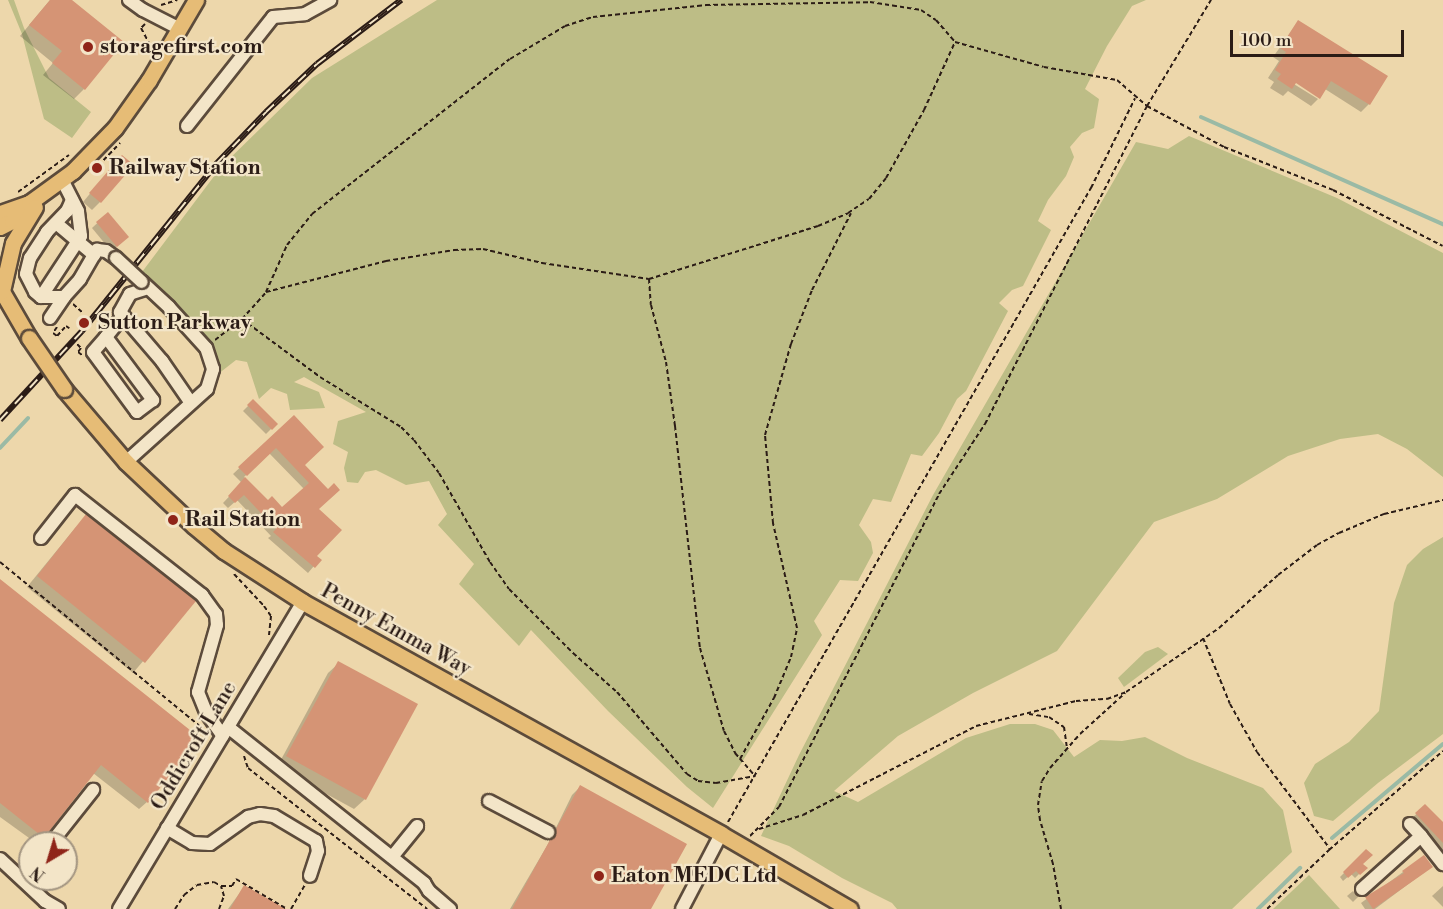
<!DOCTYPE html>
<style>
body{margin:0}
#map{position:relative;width:1443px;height:909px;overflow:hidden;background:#edd7ab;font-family:"Libre Bodoni",serif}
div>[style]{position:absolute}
.green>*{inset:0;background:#bdbd86}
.shadow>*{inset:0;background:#0003}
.stream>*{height:4px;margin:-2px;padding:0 2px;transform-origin:2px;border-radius:2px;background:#9abaa5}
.building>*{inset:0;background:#d59475}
.path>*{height:2px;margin-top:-1px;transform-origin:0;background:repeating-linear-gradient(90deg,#2b1c16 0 4.5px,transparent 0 7.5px)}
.roads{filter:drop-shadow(2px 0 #5c4b3b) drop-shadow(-2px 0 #5c4b3b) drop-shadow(0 2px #5c4b3b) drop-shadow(0 -2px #5c4b3b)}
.minor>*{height:12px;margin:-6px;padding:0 6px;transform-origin:6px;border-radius:6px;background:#f3e5c8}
.major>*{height:15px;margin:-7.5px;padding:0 7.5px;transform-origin:7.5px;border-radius:7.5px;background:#e6bc76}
.rail>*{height:6px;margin-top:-3px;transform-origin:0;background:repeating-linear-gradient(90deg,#f3e5c8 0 11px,#2b1c16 0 22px);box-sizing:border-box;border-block:2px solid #2b1c16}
.bridges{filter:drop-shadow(2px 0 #5c4b3b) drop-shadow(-2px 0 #5c4b3b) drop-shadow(0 2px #5c4b3b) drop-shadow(0 -2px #5c4b3b)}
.minor-bridge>*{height:12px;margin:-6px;padding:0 6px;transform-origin:6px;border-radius:6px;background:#f3e5c8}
.major-bridge>*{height:15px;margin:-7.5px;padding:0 7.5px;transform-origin:7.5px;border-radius:7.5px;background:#e6bc76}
.dots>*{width:16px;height:16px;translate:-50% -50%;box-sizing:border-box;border:3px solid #f3e5c8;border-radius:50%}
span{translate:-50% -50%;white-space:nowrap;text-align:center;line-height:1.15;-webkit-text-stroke:4.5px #f3e5c8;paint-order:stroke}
.poi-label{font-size:21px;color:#2b1c16;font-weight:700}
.left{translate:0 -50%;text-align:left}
.street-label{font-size:21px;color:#2b1c16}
.north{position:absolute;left:18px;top:831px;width:60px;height:60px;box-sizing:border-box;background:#f3e5c8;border:2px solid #a39581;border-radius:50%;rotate:218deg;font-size:16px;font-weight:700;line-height:24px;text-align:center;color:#2b1c16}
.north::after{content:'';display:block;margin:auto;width:21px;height:27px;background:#8f2418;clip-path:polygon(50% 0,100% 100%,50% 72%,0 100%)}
.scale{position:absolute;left:1230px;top:30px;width:174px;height:27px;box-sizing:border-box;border:3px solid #2b1c16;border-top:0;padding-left:8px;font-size:18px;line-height:21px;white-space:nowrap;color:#2b1c16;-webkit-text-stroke:4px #f3e5c8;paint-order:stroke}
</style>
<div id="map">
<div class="green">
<i style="clip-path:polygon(8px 0,14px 0,24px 28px,49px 78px,91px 112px,72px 138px,44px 119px,22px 34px)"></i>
<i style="clip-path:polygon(437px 0,1146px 0,1132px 6px,1107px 46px,1085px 89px,1099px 99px,1094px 128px,1082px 133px,1070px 147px,1074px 157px,1066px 176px,1048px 200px,1038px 221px,1051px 230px,1023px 286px,1012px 290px,999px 303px,1008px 311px,966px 391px,957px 399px,939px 433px,922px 456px,911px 454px,891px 502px,873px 499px,859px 525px,871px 542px,873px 553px,858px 581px,840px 580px,814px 621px,822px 635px,713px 808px,687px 787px,608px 711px,531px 630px,519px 646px,459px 584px,474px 564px,438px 525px,447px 514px,429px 481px,406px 485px,376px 470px,365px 472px,358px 483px,347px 482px,344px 468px,348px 452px,333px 444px,338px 421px,366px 412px,304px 377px,294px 382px,319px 392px,325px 408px,290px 410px,287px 394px,271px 388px,259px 399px,247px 362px,236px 360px,213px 378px,201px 352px,142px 292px,136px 280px,221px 167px,312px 78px)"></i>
<i style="clip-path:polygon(1189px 136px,1337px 198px,1443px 253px,1443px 477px,1407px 449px,1378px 434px,1340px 439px,1288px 456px,1217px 499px,1154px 522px,1057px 651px,973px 693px,898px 736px,834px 791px,858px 802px,966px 738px,1010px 724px,1035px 724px,1053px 730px,1074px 757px,1100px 740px,1122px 741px,1145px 737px,1187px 758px,1263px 788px,1283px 810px,1292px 852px,1232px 909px,897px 909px,892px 903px,842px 878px,789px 846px,761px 836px,799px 755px,933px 495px,1136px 142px,1168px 149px)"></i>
<i style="clip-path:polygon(1443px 537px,1443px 734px,1378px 783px,1333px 821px,1314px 816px,1304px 783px,1315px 764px,1349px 742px,1379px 711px,1394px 603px,1407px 565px,1423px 549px)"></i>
<i style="clip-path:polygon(1158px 647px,1168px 654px,1124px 687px,1118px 678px,1145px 652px)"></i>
<i style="clip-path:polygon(1309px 875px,1340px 909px,1273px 909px)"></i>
</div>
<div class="shadow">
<i style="clip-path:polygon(50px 0,69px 0,84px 89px,74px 99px,43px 75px,53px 63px,20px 36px)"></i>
<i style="clip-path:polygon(1298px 22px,1369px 104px,1361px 112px,1325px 89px,1289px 81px,1318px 99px,1311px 106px,1288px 91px,1283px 96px,1270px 88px,1274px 82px,1268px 78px,1279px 61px,1273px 57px)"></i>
<i style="clip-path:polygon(114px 165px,100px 202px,92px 210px,83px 202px)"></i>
<i style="clip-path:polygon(107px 214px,122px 242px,111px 251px,92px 228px)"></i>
<i style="clip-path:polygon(253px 401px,276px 424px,266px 434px,243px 411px)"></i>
<i style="clip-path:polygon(evenodd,294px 417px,303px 465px,328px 491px,317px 510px,315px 556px,319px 560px,308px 573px,268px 538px,271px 536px,237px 500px,228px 508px,223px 503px,242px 483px,233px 474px,294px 417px,269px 453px,304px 489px,282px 510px,268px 502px,244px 477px,269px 453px)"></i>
<i style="clip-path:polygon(76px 527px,194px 601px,133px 673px,27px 587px)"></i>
<i style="clip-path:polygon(0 588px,147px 802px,139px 809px,93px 773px,36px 843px,0 817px)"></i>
<i style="clip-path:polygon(339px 663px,365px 799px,354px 809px,277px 767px,328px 673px)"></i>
<i style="clip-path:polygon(580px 787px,650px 909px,510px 909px,548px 844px,572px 795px)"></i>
<i style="clip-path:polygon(1425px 806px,1443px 823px,1443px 850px,1411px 819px)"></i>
<i style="clip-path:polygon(1366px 851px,1361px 864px,1365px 868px,1355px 878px,1351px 874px,1343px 881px,1340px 877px)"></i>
<i style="clip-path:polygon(1431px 867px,1375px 909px,1365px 909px,1361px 903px,1403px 872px)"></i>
<i style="clip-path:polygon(1443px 886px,1443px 907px,1432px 896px)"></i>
<i style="clip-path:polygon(244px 887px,276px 909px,228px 909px)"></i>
<i style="clip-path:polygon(1353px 891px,1358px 897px,1353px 902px,1347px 896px)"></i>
</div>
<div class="stream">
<i style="left:1201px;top:117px;width:265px;rotate:23.9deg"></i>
<i style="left:0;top:448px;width:41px;rotate:-47deg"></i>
<i style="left:1332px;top:838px;width:145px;rotate:-40.3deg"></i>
<i style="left:1258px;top:909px;width:59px;rotate:-44.3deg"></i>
</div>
<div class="building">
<i style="clip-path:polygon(50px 0,72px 0,124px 42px,85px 90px,52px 63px,62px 51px,29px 25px)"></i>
<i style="clip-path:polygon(1298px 20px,1388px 76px,1370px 105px,1331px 81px,1320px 99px,1296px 83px,1292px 89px,1277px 79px,1281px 74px,1275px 70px,1286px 52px,1280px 48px)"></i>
<i style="clip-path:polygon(122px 155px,134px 165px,101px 203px,89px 193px)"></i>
<i style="clip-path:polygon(108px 212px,129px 237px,117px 247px,96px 222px)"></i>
<i style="clip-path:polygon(253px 399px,278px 424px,272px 430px,247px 405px)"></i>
<i style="clip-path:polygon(294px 415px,324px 447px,305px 465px,328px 489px,334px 483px,340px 490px,319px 509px,342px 530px,317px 556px,322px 560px,315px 568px,273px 532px,276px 529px,244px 495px,235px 503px,228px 496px,245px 477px,268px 500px,272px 496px,282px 507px,309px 483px,276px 448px,247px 476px,238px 467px)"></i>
<i style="clip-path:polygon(86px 514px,196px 601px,145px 663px,37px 576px)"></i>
<i style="clip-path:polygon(0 579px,200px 738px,148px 803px,101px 765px,44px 838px,0 803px)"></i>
<i style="clip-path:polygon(338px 661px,418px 704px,366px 800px,286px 756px)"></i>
<i style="clip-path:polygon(580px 785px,687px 844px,651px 909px,512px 909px,550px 840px,555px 836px,556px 829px)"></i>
<i style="clip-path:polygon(1425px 804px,1443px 822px,1443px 843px,1415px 813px)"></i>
<i style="clip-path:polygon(1366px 849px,1373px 855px,1363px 864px,1368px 868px,1360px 875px,1356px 871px,1348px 878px,1343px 872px)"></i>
<i style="clip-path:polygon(1424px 855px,1433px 867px,1373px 909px,1365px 897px,1404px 873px,1402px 871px)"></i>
<i style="clip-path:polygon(244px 885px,286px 909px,230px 909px)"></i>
</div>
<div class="path">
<i style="left:161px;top:5px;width:17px;rotate:-17deg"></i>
<i style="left:145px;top:24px;width:6px;rotate:135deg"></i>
<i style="left:141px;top:28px;width:19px;rotate:62deg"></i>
<i style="left:150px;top:45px;width:8px;rotate:97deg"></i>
<i style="left:93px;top:171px;width:39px;rotate:-46deg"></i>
<i style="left:18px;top:192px;width:63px;rotate:-36deg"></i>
<i style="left:649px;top:279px;width:26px;rotate:86deg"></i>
<i style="left:651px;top:305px;width:59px;rotate:75.3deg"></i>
<i style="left:666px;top:362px;width:65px;rotate:82deg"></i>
<i style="left:675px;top:426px;width:223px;rotate:83.6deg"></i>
<i style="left:700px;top:648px;width:86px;rotate:73.9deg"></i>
<i style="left:724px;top:731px;width:25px;rotate:63deg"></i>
<i style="left:735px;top:753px;width:30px;rotate:49deg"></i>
<i style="left:266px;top:292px;width:51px;rotate:-65.9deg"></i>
<i style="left:287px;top:245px;width:40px;rotate:-51deg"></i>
<i style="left:312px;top:214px;width:251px;rotate:-38.1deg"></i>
<i style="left:510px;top:59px;width:64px;rotate:-31deg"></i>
<i style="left:565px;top:26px;width:29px;rotate:-18deg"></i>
<i style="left:593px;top:17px;width:114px;rotate:-6.1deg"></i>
<i style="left:706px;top:5px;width:164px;rotate:-1deg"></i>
<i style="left:870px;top:2px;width:52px;rotate:8.9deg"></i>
<i style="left:921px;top:10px;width:18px;rotate:34deg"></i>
<i style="left:936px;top:20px;width:29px;rotate:49deg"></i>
<i style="left:955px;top:42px;width:92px;rotate:15.7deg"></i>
<i style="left:1044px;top:67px;width:74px;rotate:10.1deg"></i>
<i style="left:1117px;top:80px;width:40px;rotate:41deg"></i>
<i style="left:1147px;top:106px;width:87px;rotate:28deg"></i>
<i style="left:1224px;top:147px;width:117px;rotate:21.5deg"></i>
<i style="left:1333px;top:190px;width:123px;rotate:27deg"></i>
<i style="left:73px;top:304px;width:12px;rotate:42deg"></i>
<i style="left:242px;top:319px;width:97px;rotate:36.6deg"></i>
<i style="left:320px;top:377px;width:95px;rotate:31.7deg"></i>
<i style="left:401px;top:427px;width:18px;rotate:45deg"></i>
<i style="left:414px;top:440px;width:41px;rotate:52.9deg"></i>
<i style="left:439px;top:473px;width:103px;rotate:60.2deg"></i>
<i style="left:490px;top:562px;width:33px;rotate:55deg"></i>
<i style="left:509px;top:589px;width:91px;rotate:45deg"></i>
<i style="left:573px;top:653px;width:59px;rotate:41.6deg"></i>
<i style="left:617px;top:692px;width:108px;rotate:49.5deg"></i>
<i style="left:687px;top:774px;width:13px;rotate:32deg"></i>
<i style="left:698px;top:781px;width:18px;rotate:6deg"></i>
<i style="left:716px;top:783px;width:40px;rotate:-10deg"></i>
<i style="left:57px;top:327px;width:7px;rotate:124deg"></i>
<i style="left:53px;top:333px;width:5px;rotate:37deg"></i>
<i style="left:57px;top:336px;width:13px;rotate:-48deg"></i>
<i style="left:66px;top:326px;width:4px;rotate:34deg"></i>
<i style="left:215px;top:340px;width:34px;rotate:-38deg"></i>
<i style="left:242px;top:319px;width:36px;rotate:-48deg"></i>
<i style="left:266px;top:292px;width:124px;rotate:-14.5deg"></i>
<i style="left:386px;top:261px;width:69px;rotate:-9.2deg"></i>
<i style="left:454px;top:250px;width:29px;rotate:-2deg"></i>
<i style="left:483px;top:249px;width:61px;rotate:13.3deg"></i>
<i style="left:542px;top:263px;width:108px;rotate:8.5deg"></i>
<i style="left:649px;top:279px;width:177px;rotate:-17.4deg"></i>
<i style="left:818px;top:226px;width:33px;rotate:-23deg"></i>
<i style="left:848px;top:213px;width:25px;rotate:-34deg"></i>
<i style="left:869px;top:199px;width:27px;rotate:-51deg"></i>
<i style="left:886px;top:178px;width:78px;rotate:-60.8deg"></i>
<i style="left:924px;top:110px;width:75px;rotate:-65.5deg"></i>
<i style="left:77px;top:344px;width:6px;rotate:45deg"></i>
<i style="left:81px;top:348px;width:5px;rotate:127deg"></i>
<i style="left:78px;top:352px;width:5px;rotate:37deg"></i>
<i style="left:0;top:562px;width:260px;rotate:39.4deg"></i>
<i style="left:234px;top:574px;width:44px;rotate:46.8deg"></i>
<i style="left:264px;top:606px;width:12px;rotate:55deg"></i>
<i style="left:271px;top:616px;width:20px;rotate:96deg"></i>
<i style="left:1203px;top:638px;width:71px;rotate:67.8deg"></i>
<i style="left:1230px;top:704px;width:55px;rotate:60.6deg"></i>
<i style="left:1257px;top:752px;width:121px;rotate:53deg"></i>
<i style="left:1029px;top:714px;width:20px;rotate:9deg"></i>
<i style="left:1049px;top:717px;width:18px;rotate:34deg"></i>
<i style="left:1064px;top:727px;width:21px;rotate:82deg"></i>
<i style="left:244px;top:756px;width:13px;rotate:72deg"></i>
<i style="left:248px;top:768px;width:228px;rotate:38.2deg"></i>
<i style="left:740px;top:759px;width:70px;rotate:-60.9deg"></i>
<i style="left:774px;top:698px;width:44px;rotate:-67.5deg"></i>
<i style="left:791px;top:657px;width:30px;rotate:-78deg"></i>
<i style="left:797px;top:628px;width:108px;rotate:-102.9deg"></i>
<i style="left:773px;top:523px;width:88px;rotate:-95.2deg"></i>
<i style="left:765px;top:435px;width:95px;rotate:-74.1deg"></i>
<i style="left:791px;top:344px;width:58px;rotate:-68.7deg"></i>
<i style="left:812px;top:290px;width:86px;rotate:-63.1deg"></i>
<i style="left:728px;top:822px;width:731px;rotate:-60.21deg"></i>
<i style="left:1091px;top:188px;width:100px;rotate:-63.9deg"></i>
<i style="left:759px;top:829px;width:46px;rotate:-17.7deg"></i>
<i style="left:803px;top:815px;width:195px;rotate:-27.2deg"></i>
<i style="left:976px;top:726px;width:103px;rotate:-14deg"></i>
<i style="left:1076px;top:701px;width:31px;rotate:-4deg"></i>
<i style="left:1107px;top:699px;width:20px;rotate:-20deg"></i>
<i style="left:1126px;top:692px;width:113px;rotate:-34.5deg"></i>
<i style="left:1219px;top:628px;width:79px;rotate:-41.9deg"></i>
<i style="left:1278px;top:575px;width:49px;rotate:-37.6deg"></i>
<i style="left:1317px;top:545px;width:25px;rotate:-29deg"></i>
<i style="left:1339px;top:533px;width:49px;rotate:-22.9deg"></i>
<i style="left:1384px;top:514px;width:61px;rotate:-13.3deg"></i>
<i style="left:750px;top:836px;width:41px;rotate:-45deg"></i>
<i style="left:779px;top:807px;width:352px;rotate:-62.9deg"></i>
<i style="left:939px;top:494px;width:84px;rotate:-56.7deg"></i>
<i style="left:985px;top:424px;width:357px;rotate:-63deg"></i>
<i style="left:1147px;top:106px;width:124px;rotate:-58.9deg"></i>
<i style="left:175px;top:909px;width:17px;rotate:-57deg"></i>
<i style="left:184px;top:895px;width:16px;rotate:-38deg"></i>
<i style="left:197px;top:885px;width:17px;rotate:-10deg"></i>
<i style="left:214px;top:882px;width:8px;rotate:30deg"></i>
<i style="left:221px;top:886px;width:11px"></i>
<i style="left:232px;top:886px;width:8px;rotate:-60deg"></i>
<i style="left:236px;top:879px;width:59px;rotate:30.5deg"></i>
<i style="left:219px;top:909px;width:14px;rotate:-69deg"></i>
<i style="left:224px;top:896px;width:10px;rotate:-107deg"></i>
<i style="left:291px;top:909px;width:28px;rotate:-60deg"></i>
<i style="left:1061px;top:909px;width:46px;rotate:-100.1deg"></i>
<i style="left:1053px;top:864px;width:46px;rotate:-106.5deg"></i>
<i style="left:1040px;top:820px;width:15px;rotate:-98deg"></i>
<i style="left:1038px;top:805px;width:24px;rotate:-81deg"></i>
<i style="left:1042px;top:781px;width:15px;rotate:-58deg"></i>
<i style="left:1050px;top:768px;width:45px;rotate:-48.6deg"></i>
<i style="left:1080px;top:734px;width:61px;rotate:-42.3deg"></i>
<i style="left:1267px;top:909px;width:86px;rotate:-43.6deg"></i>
<i style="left:1329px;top:850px;width:151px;rotate:-41deg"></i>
</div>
<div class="roads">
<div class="minor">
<i style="left:129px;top:0;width:17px;rotate:36deg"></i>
<i style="left:143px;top:10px;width:42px;rotate:27.2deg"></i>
<i style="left:187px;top:126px;width:139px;rotate:-51.7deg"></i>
<i style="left:273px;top:17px;width:32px;rotate:-5deg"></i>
<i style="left:305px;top:14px;width:29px;rotate:-29deg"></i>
<i style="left:72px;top:200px;width:12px;rotate:114deg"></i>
<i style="left:67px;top:211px;width:29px;rotate:134deg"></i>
<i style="left:47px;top:232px;width:31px;rotate:123deg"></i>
<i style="left:30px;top:258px;width:16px;rotate:104deg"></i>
<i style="left:26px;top:274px;width:20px;rotate:63deg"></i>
<i style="left:35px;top:292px;width:8px;rotate:40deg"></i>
<i style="left:41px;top:297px;width:23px"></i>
<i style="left:64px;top:297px;width:24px;rotate:-48deg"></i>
<i style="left:80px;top:279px;width:34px;rotate:-60deg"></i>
<i style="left:97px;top:250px;width:9px;rotate:6deg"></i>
<i style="left:106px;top:251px;width:12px;rotate:35deg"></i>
<i style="left:56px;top:223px;width:50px;rotate:40.1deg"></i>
<i style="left:148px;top:288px;width:19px;rotate:162deg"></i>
<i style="left:130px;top:294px;width:21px;rotate:119deg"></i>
<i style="left:120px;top:312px;width:65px;rotate:49.4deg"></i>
<i style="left:162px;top:361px;width:51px;rotate:55.4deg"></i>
<i style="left:41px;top:297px;width:73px;rotate:-56.7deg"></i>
<i style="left:81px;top:236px;width:25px;rotate:-97deg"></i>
<i style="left:78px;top:211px;width:35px;rotate:-117deg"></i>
<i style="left:50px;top:318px;width:25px;rotate:-56deg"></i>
<i style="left:106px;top:337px;width:79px;rotate:53.3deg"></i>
<i style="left:153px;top:400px;width:20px;rotate:143deg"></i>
<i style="left:137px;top:412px;width:74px;rotate:-126.3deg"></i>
<i style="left:93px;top:352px;width:20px;rotate:-49deg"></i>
<i style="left:106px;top:337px;width:27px;rotate:-51deg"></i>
<i style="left:126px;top:462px;width:109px;rotate:-42deg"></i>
<i style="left:207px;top:389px;width:21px;rotate:-73deg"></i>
<i style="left:213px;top:369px;width:22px;rotate:-108deg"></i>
<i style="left:206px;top:348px;width:55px;rotate:-132.1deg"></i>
<i style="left:169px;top:307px;width:37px;rotate:-137deg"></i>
<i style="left:41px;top:538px;width:55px;rotate:-51.7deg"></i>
<i style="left:75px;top:495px;width:162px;rotate:38.2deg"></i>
<i style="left:202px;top:595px;width:24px;rotate:54deg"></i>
<i style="left:216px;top:614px;width:11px;rotate:85deg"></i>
<i style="left:217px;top:625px;width:70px;rotate:105.8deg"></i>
<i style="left:198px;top:692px;width:22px;rotate:68deg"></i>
<i style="left:206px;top:712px;width:29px;rotate:55deg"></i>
<i style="left:228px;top:727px;width:251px;rotate:38.5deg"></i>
<i style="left:424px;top:883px;width:9px;rotate:58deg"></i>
<i style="left:429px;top:891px;width:28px;rotate:41deg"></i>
<i style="left:489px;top:801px;width:67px;rotate:27.7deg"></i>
<i style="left:1410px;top:824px;width:16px;rotate:47deg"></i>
<i style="left:167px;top:828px;width:29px;rotate:31deg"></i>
<i style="left:192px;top:843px;width:18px;rotate:3deg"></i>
<i style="left:210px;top:844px;width:47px;rotate:-35.4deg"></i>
<i style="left:248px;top:817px;width:12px;rotate:-14deg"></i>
<i style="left:260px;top:814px;width:14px;rotate:8deg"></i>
<i style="left:274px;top:816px;width:49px;rotate:30.8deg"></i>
<i style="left:316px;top:841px;width:10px;rotate:79deg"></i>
<i style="left:318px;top:851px;width:26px;rotate:108deg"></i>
<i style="left:51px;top:843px;width:68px;rotate:-51.6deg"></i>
<i style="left:392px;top:857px;width:40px;rotate:-51deg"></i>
<i style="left:0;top:859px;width:62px;rotate:43deg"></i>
<i style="left:45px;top:901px;width:16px;rotate:30deg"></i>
<i style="left:1362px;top:889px;width:79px;rotate:-41.9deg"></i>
<i style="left:1421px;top:836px;width:36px;rotate:52deg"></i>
<i style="left:119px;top:909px;width:358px;rotate:-59.1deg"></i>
<i style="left:682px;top:909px;width:85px;rotate:-62.5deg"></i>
</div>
<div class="major">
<i style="left:0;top:213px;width:28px;rotate:-19deg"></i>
<i style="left:0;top:227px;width:13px;rotate:-27deg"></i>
<i style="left:12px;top:221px;width:25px;rotate:-47deg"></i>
<i style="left:29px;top:203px;width:54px;rotate:-36deg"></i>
<i style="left:73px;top:171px;width:60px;rotate:-45.7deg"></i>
<i style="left:115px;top:128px;width:59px;rotate:-54.7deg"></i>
<i style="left:149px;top:80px;width:93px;rotate:-59.6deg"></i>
<i style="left:0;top:288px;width:58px;rotate:59.9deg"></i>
<i style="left:2px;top:291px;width:49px;rotate:-77.1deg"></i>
<i style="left:13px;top:243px;width:42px;rotate:-58.6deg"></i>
<i style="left:64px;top:389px;width:96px;rotate:49.7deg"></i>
<i style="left:126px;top:462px;width:93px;rotate:43.3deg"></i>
<i style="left:194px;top:526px;width:39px;rotate:40deg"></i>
<i style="left:224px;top:551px;width:94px;rotate:32.8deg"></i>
<i style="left:303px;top:602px;width:478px;rotate:29deg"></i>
<i style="left:721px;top:834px;width:149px;rotate:30.2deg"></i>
</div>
</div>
<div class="rail">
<i style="left:0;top:420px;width:121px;rotate:-47.3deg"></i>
<i style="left:82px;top:331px;width:216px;rotate:-51.2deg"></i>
<i style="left:217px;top:163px;width:71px;rotate:-46.1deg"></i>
<i style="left:266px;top:112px;width:70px;rotate:-43.3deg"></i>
<i style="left:317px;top:64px;width:106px;rotate:-37.3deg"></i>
</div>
<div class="bridges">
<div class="minor-bridge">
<i style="left:116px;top:258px;width:35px;rotate:43deg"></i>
</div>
<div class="major-bridge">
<i style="left:29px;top:338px;width:62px;rotate:55.5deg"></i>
</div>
</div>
<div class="dots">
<i style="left:88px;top:47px;background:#8f2418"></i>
<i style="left:97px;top:168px;background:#8f2418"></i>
<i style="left:84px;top:323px;background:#8f2418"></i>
<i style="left:173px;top:520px;background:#8f2418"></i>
<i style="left:599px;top:876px;background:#8f2418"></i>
</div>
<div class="poi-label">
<span class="left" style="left:100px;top:47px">storagefirst.com</span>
<span class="left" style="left:109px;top:168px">Railway Station</span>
<span class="left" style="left:98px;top:323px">Sutton Parkway</span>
<span class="left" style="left:185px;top:520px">Rail Station</span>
<span class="left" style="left:611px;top:876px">Eaton MEDC Ltd</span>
</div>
<div class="street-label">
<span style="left:396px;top:630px;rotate:29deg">Penny Emma Way</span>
<span style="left:194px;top:746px;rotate:-59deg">Oddicroft Lane</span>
</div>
<div class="north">N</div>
<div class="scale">100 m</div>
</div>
